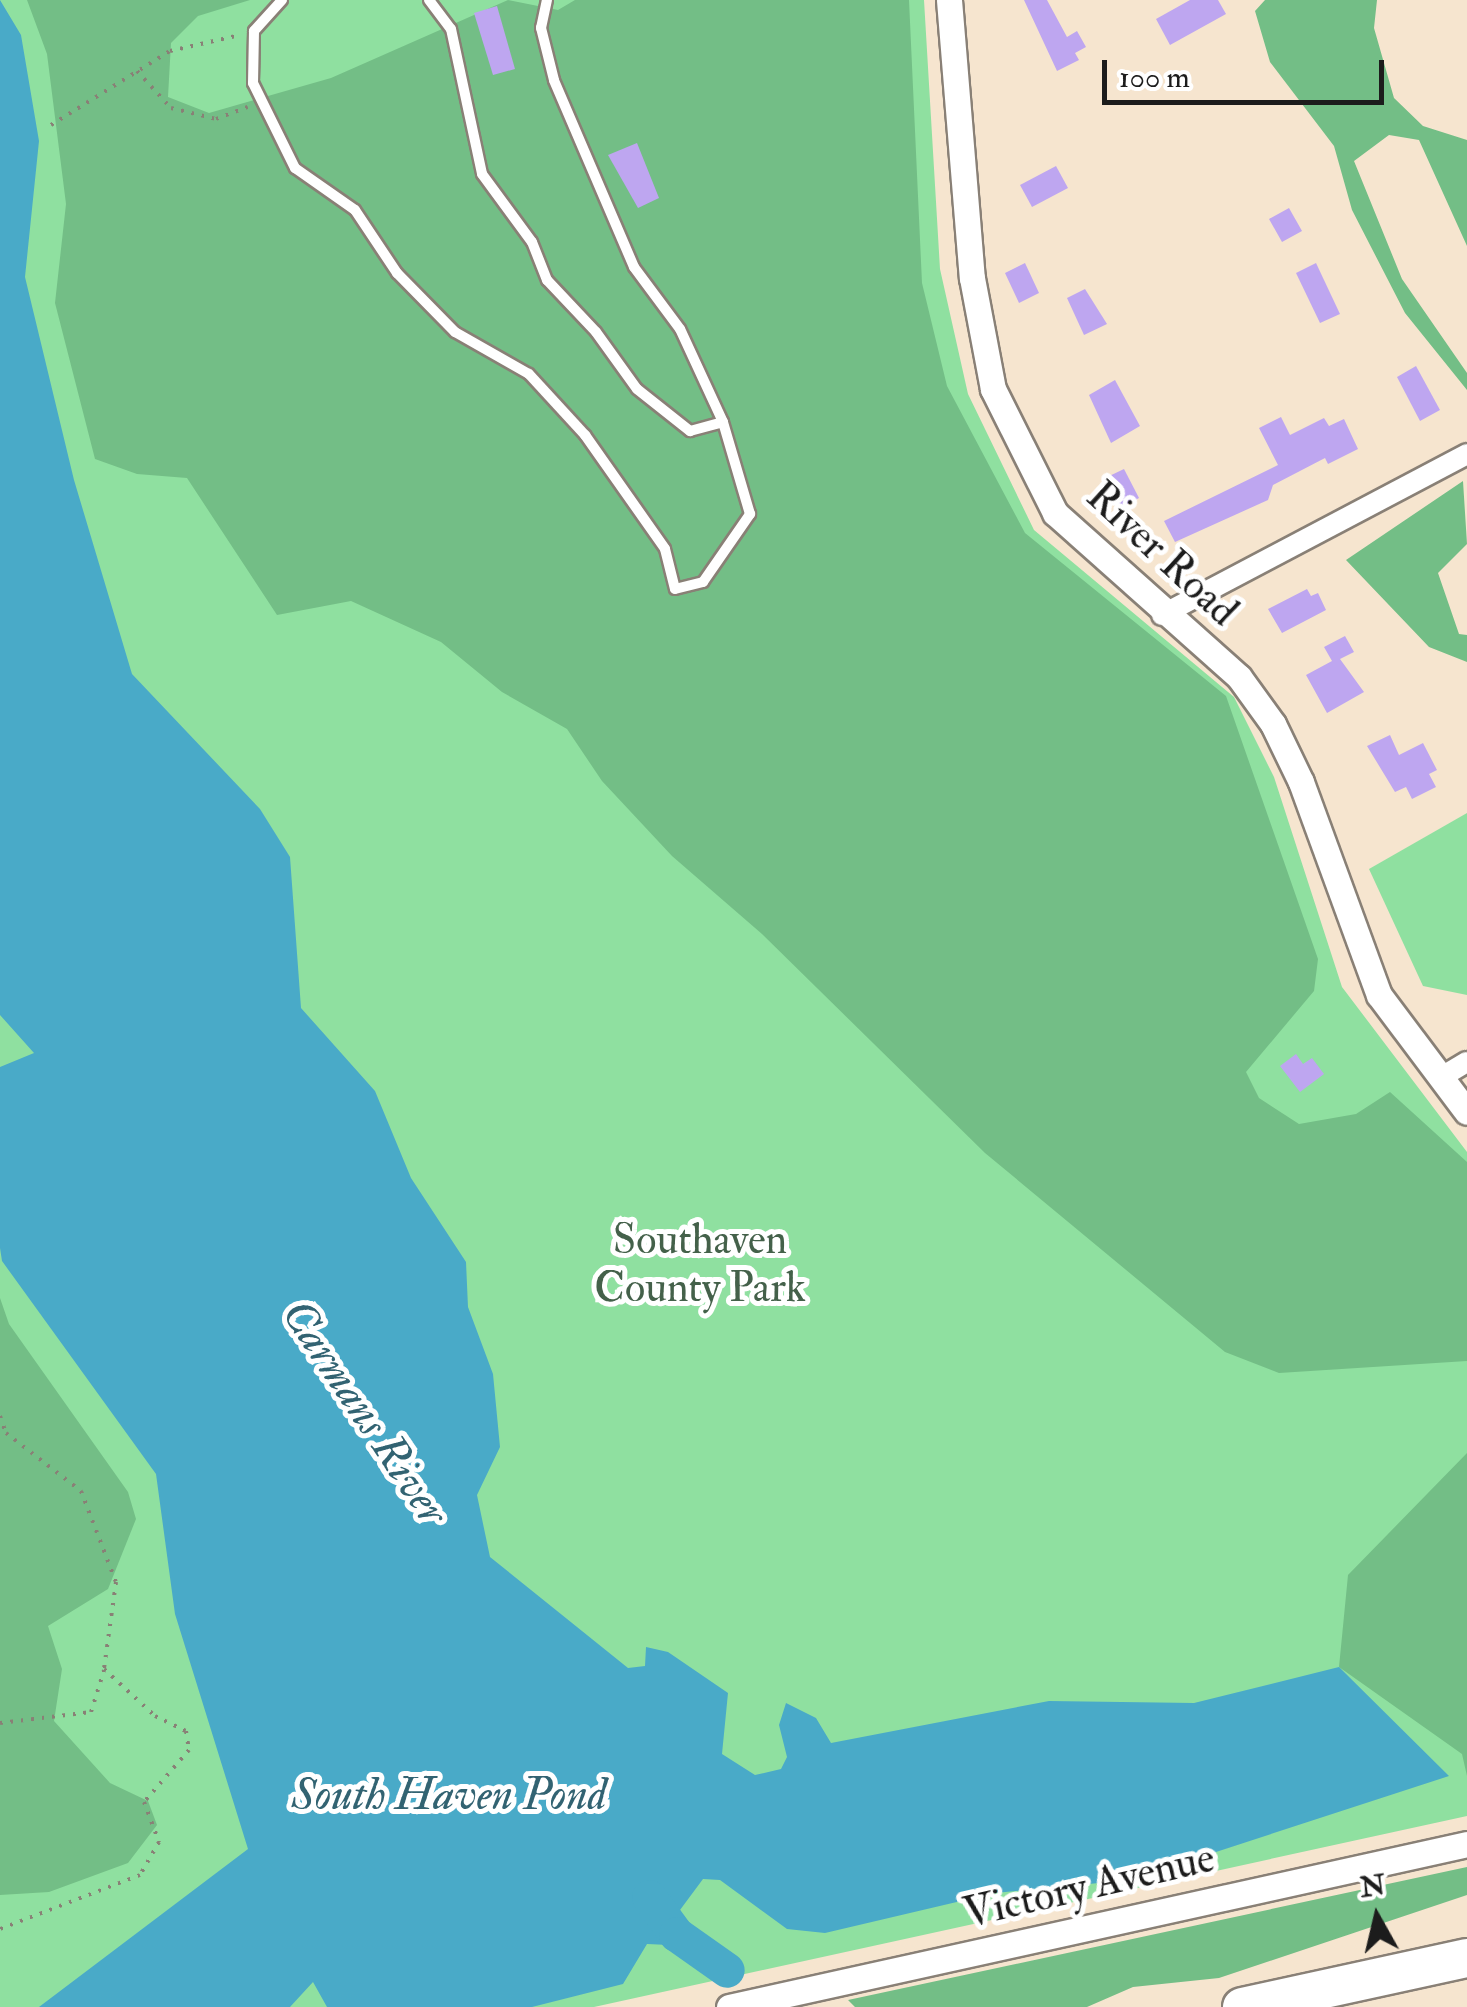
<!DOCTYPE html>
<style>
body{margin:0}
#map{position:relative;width:1467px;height:2007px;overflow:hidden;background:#f6e5cf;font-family:"IM FELL Double Pica",serif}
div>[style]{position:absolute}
.green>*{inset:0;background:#8fe0a0}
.forest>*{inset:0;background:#73be86}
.water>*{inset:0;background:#49aac8}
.river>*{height:35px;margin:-17.5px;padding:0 17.5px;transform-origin:17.5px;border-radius:17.5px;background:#49aac8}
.building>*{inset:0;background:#bea6f0}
.path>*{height:4px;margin-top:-2px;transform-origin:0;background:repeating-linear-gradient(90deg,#898076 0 2.5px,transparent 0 10.5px)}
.roads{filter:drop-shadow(2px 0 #898076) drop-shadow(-2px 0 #898076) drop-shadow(0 2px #898076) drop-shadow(0 -2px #898076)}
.service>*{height:10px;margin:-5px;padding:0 5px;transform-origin:5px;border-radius:5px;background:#fff}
.minor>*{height:20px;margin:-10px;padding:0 10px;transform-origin:10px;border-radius:10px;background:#fff}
.tertiary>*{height:25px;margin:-12.5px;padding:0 12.5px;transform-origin:12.5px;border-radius:12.5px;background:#fff}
.motorway>*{height:38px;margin:-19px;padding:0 19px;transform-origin:19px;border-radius:19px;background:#fff}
span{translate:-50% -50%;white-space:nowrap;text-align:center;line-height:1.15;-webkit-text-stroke:10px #fff;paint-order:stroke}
.street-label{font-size:42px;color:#1c1c1c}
.park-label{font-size:42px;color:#44614a}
.water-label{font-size:45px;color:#326372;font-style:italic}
.north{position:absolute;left:1327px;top:1867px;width:100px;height:100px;-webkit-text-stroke:8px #fff;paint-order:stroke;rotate:352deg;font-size:28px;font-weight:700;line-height:40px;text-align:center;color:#1c1c1c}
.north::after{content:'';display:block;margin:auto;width:35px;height:45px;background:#1c1c1c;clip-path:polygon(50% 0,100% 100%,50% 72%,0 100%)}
.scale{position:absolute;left:1102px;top:60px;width:282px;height:45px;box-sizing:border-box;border:5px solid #1c1c1c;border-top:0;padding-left:12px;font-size:30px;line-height:35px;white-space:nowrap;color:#1c1c1c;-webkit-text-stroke:8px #fff;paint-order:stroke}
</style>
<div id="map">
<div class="green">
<i style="clip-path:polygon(0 0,924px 0,940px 269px,968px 394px,1034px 530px,1234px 697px,1274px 777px,1342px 987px,1467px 1152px,1467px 1816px,594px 2007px,0 2007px)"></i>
<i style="clip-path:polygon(1467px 813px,1467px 995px,1423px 986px,1369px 869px)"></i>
</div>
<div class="forest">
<i style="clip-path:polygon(27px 0,250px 0,198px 16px,171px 43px,168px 97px,209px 113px,331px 78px,508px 0,558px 10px,575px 0,909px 0,922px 283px,947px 386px,1025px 533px,1226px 696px,1318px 959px,1314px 991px,1246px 1072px,1259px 1098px,1299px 1124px,1356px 1114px,1390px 1092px,1467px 1162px,1467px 1361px,1279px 1373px,1225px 1352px,985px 1153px,762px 934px,672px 856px,602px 781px,567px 729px,502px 692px,441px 642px,351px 601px,277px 615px,187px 478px,137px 474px,95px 459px,55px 303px,66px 204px,47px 54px)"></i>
<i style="clip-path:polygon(1265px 0,1377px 0,1374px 28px,1394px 98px,1423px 126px,1467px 140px,1467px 246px,1419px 140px,1389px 135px,1354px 161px,1402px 279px,1467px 373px,1467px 390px,1405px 313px,1352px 210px,1334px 146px,1270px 62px,1255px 11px)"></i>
<i style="clip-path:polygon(1463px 481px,1467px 544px,1438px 573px,1459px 634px,1467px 635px,1467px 662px,1429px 647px,1346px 560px)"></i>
<i style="clip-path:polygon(0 1298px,9px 1324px,128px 1492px,136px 1519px,108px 1589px,48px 1626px,62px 1669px,54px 1721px,110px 1783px,148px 1801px,157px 1825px,128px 1863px,49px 1892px,0 1895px)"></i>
<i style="clip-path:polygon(1467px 1453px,1467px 1776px,1462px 1754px,1339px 1667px,1348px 1575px)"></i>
<i style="clip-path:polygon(1467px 1867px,1467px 1895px,1219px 1978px,1133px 1987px,1087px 2007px,855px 2007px,848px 2000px)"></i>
</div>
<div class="water">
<i style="clip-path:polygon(0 0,21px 35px,39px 141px,25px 277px,74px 480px,132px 674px,260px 809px,290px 857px,301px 1008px,375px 1091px,411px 1178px,466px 1262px,468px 1307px,493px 1374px,500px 1447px,477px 1495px,490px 1557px,628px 1668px,645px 1666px,646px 1647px,668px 1652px,728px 1693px,722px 1754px,755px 1775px,781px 1769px,787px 1757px,779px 1725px,786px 1703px,816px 1718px,831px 1743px,1049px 1701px,1194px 1703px,1339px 1667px,1449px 1776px,1130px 1880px,995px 1893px,825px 1933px,787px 1929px,720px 1880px,703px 1879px,680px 1910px,683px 1922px,669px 1945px,647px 1944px,623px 1984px,532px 2007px,327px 2007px,313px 1982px,290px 2007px,39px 2007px,248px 1849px,175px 1614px,156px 1474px,2px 1261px,0 1248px,0 1067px,34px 1053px,0 1015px)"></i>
</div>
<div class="river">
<i style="left:649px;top:1897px;width:46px;rotate:53.9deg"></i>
<i style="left:676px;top:1934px;width:62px;rotate:35.2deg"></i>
</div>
<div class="building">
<i style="clip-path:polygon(1024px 0,1047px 0,1067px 37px,1077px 31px,1086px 47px,1075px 53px,1079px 60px,1057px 71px)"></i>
<i style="clip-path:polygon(1190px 0,1218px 0,1226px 14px,1170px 45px,1156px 19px)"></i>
<i style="clip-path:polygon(497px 6px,515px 69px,493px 75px,474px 13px)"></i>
<i style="clip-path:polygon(637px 143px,659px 198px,638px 208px,608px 155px)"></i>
<i style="clip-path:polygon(1056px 166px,1068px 188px,1032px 207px,1020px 185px)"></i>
<i style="clip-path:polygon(1289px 208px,1302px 231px,1282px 242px,1269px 219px)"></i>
<i style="clip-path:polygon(1025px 263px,1039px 293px,1019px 303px,1005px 273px)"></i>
<i style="clip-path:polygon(1316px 263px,1340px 314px,1320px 323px,1296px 273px)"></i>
<i style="clip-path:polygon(1085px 289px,1107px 324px,1084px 335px,1067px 298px)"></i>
<i style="clip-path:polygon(1416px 366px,1440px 410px,1420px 421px,1397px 377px)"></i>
<i style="clip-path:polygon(1115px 380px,1140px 426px,1111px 443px,1089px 395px)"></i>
<i style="clip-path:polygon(1281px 417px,1290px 435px,1324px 418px,1329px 426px,1344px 419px,1358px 449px,1328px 464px,1325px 458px,1273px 485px,1268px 500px,1175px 542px,1164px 521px,1278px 465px,1259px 428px)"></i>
<i style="clip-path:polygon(1124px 469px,1139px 498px,1118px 509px,1103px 479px)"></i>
<i style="clip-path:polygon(1307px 589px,1311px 596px,1318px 593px,1326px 610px,1282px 633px,1268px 609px)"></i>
<i style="clip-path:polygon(1345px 636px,1354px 652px,1340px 659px,1364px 692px,1327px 713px,1306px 675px,1332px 661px,1324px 647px)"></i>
<i style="clip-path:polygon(1390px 735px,1399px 755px,1423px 743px,1437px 770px,1429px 774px,1436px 787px,1412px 799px,1406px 787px,1395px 792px,1367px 746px)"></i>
<i style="clip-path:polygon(1296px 1054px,1303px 1064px,1312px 1058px,1324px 1074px,1300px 1092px,1280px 1066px)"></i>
</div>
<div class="path">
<i style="left:137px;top:71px;width:50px;rotate:47.4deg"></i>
<i style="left:171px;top:108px;width:46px;rotate:13.7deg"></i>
<i style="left:216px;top:119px;width:34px;rotate:-21deg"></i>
<i style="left:51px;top:125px;width:140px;rotate:-31.9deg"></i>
<i style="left:170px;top:51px;width:72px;rotate:-12.9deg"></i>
<i style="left:0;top:1416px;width:18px;rotate:71deg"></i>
<i style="left:6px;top:1433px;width:95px;rotate:37.7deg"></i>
<i style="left:81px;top:1491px;width:97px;rotate:69deg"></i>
<i style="left:116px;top:1582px;width:88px;rotate:97.9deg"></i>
<i style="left:104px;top:1669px;width:69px;rotate:42.7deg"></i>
<i style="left:155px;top:1716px;width:34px;rotate:26deg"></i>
<i style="left:186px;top:1731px;width:19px;rotate:81deg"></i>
<i style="left:189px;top:1750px;width:69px;rotate:130.9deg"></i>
<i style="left:144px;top:1802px;width:43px;rotate:69.4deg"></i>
<i style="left:159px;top:1842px;width:38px;rotate:120deg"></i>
<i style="left:140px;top:1875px;width:150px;rotate:158.9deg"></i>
<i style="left:0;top:1723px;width:92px;rotate:-6.9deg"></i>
<i style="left:91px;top:1712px;width:44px;rotate:-72.8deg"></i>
</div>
<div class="roads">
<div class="service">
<i style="left:282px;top:0;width:42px;rotate:132.1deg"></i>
<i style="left:254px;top:31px;width:52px;rotate:91.1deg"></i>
<i style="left:253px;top:83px;width:95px;rotate:63.7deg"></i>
<i style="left:295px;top:168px;width:73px;rotate:35deg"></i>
<i style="left:355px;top:210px;width:76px;rotate:56.3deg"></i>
<i style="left:397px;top:273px;width:83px;rotate:45.5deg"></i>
<i style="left:455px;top:332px;width:85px;rotate:29.6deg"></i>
<i style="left:529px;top:374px;width:83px;rotate:47.4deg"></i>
<i style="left:585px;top:435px;width:139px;rotate:54.9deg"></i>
<i style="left:665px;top:549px;width:41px;rotate:76deg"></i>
<i style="left:675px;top:589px;width:29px;rotate:-14deg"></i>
<i style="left:703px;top:582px;width:83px;rotate:-55.3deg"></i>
<i style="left:750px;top:514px;width:96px;rotate:-106.4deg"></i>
<i style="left:723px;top:422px;width:102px;rotate:-114.8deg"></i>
<i style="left:680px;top:329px;width:77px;rotate:-126.6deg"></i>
<i style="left:634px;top:267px;width:203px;rotate:-113.2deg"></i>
<i style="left:554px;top:80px;width:54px;rotate:-104deg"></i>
<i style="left:541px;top:28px;width:29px;rotate:-78deg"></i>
<i style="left:429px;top:0;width:36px;rotate:53deg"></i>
<i style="left:451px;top:29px;width:148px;rotate:77.9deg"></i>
<i style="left:482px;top:174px;width:84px;rotate:53.7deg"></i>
<i style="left:532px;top:242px;width:41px;rotate:68.5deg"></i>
<i style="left:547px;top:280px;width:71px;rotate:46.7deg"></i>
<i style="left:596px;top:332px;width:70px;rotate:54.3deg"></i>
<i style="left:637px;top:389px;width:68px;rotate:38.4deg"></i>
<i style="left:690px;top:431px;width:34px;rotate:-15deg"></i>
</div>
<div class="minor">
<i style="left:1162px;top:615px;width:345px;rotate:-27.8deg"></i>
<i style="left:1440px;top:1078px;width:31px;rotate:-31deg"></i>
</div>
<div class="tertiary">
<i style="left:949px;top:0;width:279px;rotate:85.3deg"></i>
<i style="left:972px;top:278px;width:113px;rotate:79.3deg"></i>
<i style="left:993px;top:389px;width:139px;rotate:63.4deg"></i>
<i style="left:1055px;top:513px;width:246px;rotate:41.7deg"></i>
<i style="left:1239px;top:677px;width:58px;rotate:54.1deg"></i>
<i style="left:1273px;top:724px;width:64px;rotate:64.2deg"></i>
<i style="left:1301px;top:782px;width:227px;rotate:69.9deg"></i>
<i style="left:1379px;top:995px;width:146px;rotate:53.1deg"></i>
<i style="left:729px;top:2007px;width:756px;rotate:-12.45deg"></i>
</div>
<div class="motorway">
<i style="left:1242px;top:2007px;width:230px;rotate:-12.3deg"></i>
</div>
</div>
<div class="street-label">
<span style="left:1162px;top:554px;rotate:43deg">River Road</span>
<span style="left:1089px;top:1886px;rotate:-13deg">Victory Avenue</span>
</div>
<div class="park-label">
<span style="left:700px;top:1264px">Southaven<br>County Park</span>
</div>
<div class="water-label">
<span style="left:364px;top:1413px;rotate:56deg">Carmans River</span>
<span style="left:449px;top:1796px">South Haven Pond</span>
</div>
<div class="north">N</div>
<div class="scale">100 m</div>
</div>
